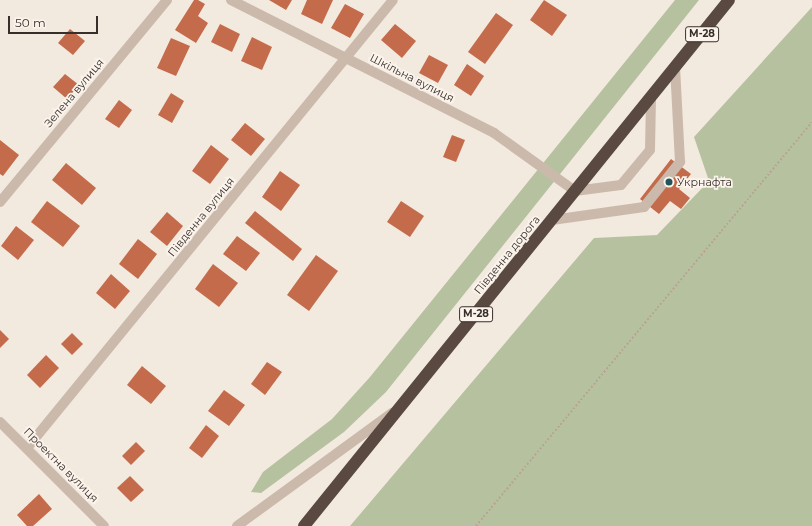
<!DOCTYPE html>
<meta charset="utf-8">
<style>
body{margin:0}
#map{position:relative;width:812px;height:526px;overflow:hidden;background:#f3eadf;font-family:Montserrat,sans-serif}
div>[style]{position:absolute}
.green>*{inset:0;background:#b6c29f}
.building>*{inset:0;background:#c46b4c}
.path>*{height:2px;margin-top:-1px;transform-origin:0;background:repeating-linear-gradient(90deg,#b7a495 0 2px,transparent 0 4px)}
.minor>*{height:10px;margin:-5px;padding:0 5px;transform-origin:5px;border-radius:5px;background:#cbbaab}
.highway>*{height:12px;margin:-6px;padding:0 6px;transform-origin:6px;border-radius:6px;background:#5a4941}
.dots>*{width:11px;height:11px;translate:-50% -50%;box-sizing:border-box;border:2px solid #faf4ec;border-radius:50%}
span{translate:-50% -50%;white-space:nowrap;text-align:center;line-height:1.15;-webkit-text-stroke:3.5px #faf4ec;paint-order:stroke}
.shield-label span{padding:1px 3px;background:#faf4ec;border:1px solid;border-radius:3px;-webkit-text-stroke-width:0}
.shield-label{font-size:10px;color:#392f2a;font-weight:700}
.street-label{font-size:11px;color:#392f2a}
.poi-label{font-size:11px;color:#392f2a}
.left{translate:0 -50%;text-align:left}
.scale{position:absolute;left:8px;top:16px;width:90px;height:18px;box-sizing:border-box;border:2px solid #392f2a;border-top:0;padding-left:5px;font-size:12px;line-height:14px;white-space:nowrap;color:#392f2a;-webkit-text-stroke:3px #faf4ec;paint-order:stroke}
</style>
<div id="map">
<div class="green">
<i style="clip-path:polygon(675px 0,699px 0,386px 392px,344px 432px,261px 493px,251px 492px,263px 472px,332px 419px,370px 377px)"></i>
<i style="clip-path:polygon(812px 7px,812px 526px,350px 526px,594px 238px,657px 235px,709px 181px,694px 137px)"></i>
</div>
<div class="building">
<i style="clip-path:polygon(194px 0,198px 0,205px 4px,198px 16px,208px 23px,196px 43px,175px 30px)"></i>
<i style="clip-path:polygon(269px 0,292px 0,286px 10px)"></i>
<i style="clip-path:polygon(307px 0,333px 0,322px 24px,301px 14px)"></i>
<i style="clip-path:polygon(544px 0,567px 15px,552px 36px,530px 20px)"></i>
<i style="clip-path:polygon(345px 4px,364px 14px,350px 38px,331px 28px)"></i>
<i style="clip-path:polygon(496px 13px,513px 25px,485px 64px,468px 52px)"></i>
<i style="clip-path:polygon(220px 24px,240px 34px,232px 52px,211px 42px)"></i>
<i style="clip-path:polygon(395px 24px,416px 41px,402px 58px,381px 40px)"></i>
<i style="clip-path:polygon(70px 29px,85px 41px,73px 55px,58px 43px)"></i>
<i style="clip-path:polygon(252px 37px,272px 47px,262px 70px,241px 61px)"></i>
<i style="clip-path:polygon(171px 38px,190px 46px,176px 76px,157px 68px)"></i>
<i style="clip-path:polygon(429px 55px,448px 65px,438px 83px,419px 73px)"></i>
<i style="clip-path:polygon(467px 64px,484px 76px,471px 96px,454px 85px)"></i>
<i style="clip-path:polygon(65px 74px,79px 85px,67px 99px,53px 87px)"></i>
<i style="clip-path:polygon(171px 93px,184px 101px,172px 123px,158px 115px)"></i>
<i style="clip-path:polygon(119px 100px,132px 110px,119px 128px,105px 119px)"></i>
<i style="clip-path:polygon(245px 123px,265px 139px,251px 156px,231px 140px)"></i>
<i style="clip-path:polygon(452px 135px,465px 140px,456px 162px,443px 157px)"></i>
<i style="clip-path:polygon(0 140px,19px 155px,3px 176px,0 174px)"></i>
<i style="clip-path:polygon(211px 145px,229px 159px,210px 184px,192px 171px)"></i>
<i style="clip-path:polygon(671px 159px,691px 174px,679px 189px,690px 198px,681px 209px,670px 201px,659px 214px,640px 199px)"></i>
<i style="clip-path:polygon(66px 163px,96px 188px,82px 205px,52px 180px)"></i>
<i style="clip-path:polygon(280px 171px,300px 185px,281px 211px,262px 197px)"></i>
<i style="clip-path:polygon(47px 201px,80px 226px,63px 247px,31px 222px)"></i>
<i style="clip-path:polygon(401px 201px,424px 216px,410px 237px,387px 222px)"></i>
<i style="clip-path:polygon(255px 211px,302px 249px,293px 261px,245px 223px)"></i>
<i style="clip-path:polygon(167px 212px,183px 226px,167px 246px,150px 232px)"></i>
<i style="clip-path:polygon(16px 226px,34px 240px,18px 260px,1px 246px)"></i>
<i style="clip-path:polygon(237px 236px,260px 253px,246px 271px,223px 254px)"></i>
<i style="clip-path:polygon(138px 239px,157px 254px,138px 279px,119px 264px)"></i>
<i style="clip-path:polygon(316px 255px,338px 271px,309px 311px,287px 295px)"></i>
<i style="clip-path:polygon(213px 264px,238px 283px,219px 307px,195px 289px)"></i>
<i style="clip-path:polygon(111px 274px,130px 291px,115px 309px,96px 293px)"></i>
<i style="clip-path:polygon(0 330px,9px 339px,0 348px)"></i>
<i style="clip-path:polygon(72px 333px,83px 344px,72px 355px,61px 344px)"></i>
<i style="clip-path:polygon(46px 355px,59px 368px,40px 388px,27px 375px)"></i>
<i style="clip-path:polygon(267px 362px,282px 372px,265px 395px,251px 384px)"></i>
<i style="clip-path:polygon(142px 366px,166px 386px,151px 404px,127px 385px)"></i>
<i style="clip-path:polygon(224px 390px,245px 405px,229px 426px,208px 411px)"></i>
<i style="clip-path:polygon(206px 425px,219px 436px,202px 458px,189px 448px)"></i>
<i style="clip-path:polygon(136px 442px,145px 451px,131px 465px,122px 456px)"></i>
<i style="clip-path:polygon(130px 476px,144px 490px,131px 502px,117px 488px)"></i>
<i style="clip-path:polygon(39px 494px,52px 509px,33px 526px,27px 526px,17px 515px)"></i>
</div>
<div class="path">
<i style="left:476px;top:526px;width:525px;rotate:-50.25deg"></i>
</div>
<div class="minor">
<i style="left:231px;top:0;width:295px;rotate:26.8deg"></i>
<i style="left:494px;top:133px;width:100px;rotate:35.6deg"></i>
<i style="left:575px;top:191px;width:46px;rotate:-7.4deg"></i>
<i style="left:621px;top:185px;width:45px;rotate:-50.4deg"></i>
<i style="left:650px;top:150px;width:53px;rotate:-88.9deg"></i>
<i style="left:0;top:202px;width:262px;rotate:-50.4deg"></i>
<i style="left:552px;top:220px;width:93px;rotate:-8deg"></i>
<i style="left:644px;top:207px;width:58px;rotate:-51.3deg"></i>
<i style="left:680px;top:162px;width:94px;rotate:-93deg"></i>
<i style="left:0;top:422px;width:147px;rotate:45deg"></i>
<i style="left:27px;top:448px;width:578px;rotate:-50.75deg"></i>
<i style="left:237px;top:526px;width:192px;rotate:-36.1deg"></i>
</div>
<div class="highway">
<i style="left:304px;top:526px;width:676px;rotate:-51.06deg"></i>
</div>
<div class="dots">
<i style="left:669px;top:182px;background:#20565a"></i>
</div>
<div class="shield-label">
<span style="left:702px;top:34px">М-28</span>
<span style="left:476px;top:314px">М-28</span>
</div>
<div class="street-label">
<span style="left:412px;top:78px;rotate:27deg">Шкільна вулиця</span>
<span style="left:74px;top:93px;rotate:-50deg">Зелена вулиця</span>
<span style="left:201px;top:217px;rotate:-51deg">Південна вулиця</span>
<span style="left:507px;top:255px;rotate:-51deg">Південна дорога</span>
<span style="left:61px;top:465px;rotate:45deg">Проектна вулиця</span>
</div>
<div class="poi-label">
<span class="left" style="left:677px;top:182px">Укрнафта</span>
</div>
<div class="scale">50 m</div>
</div>
